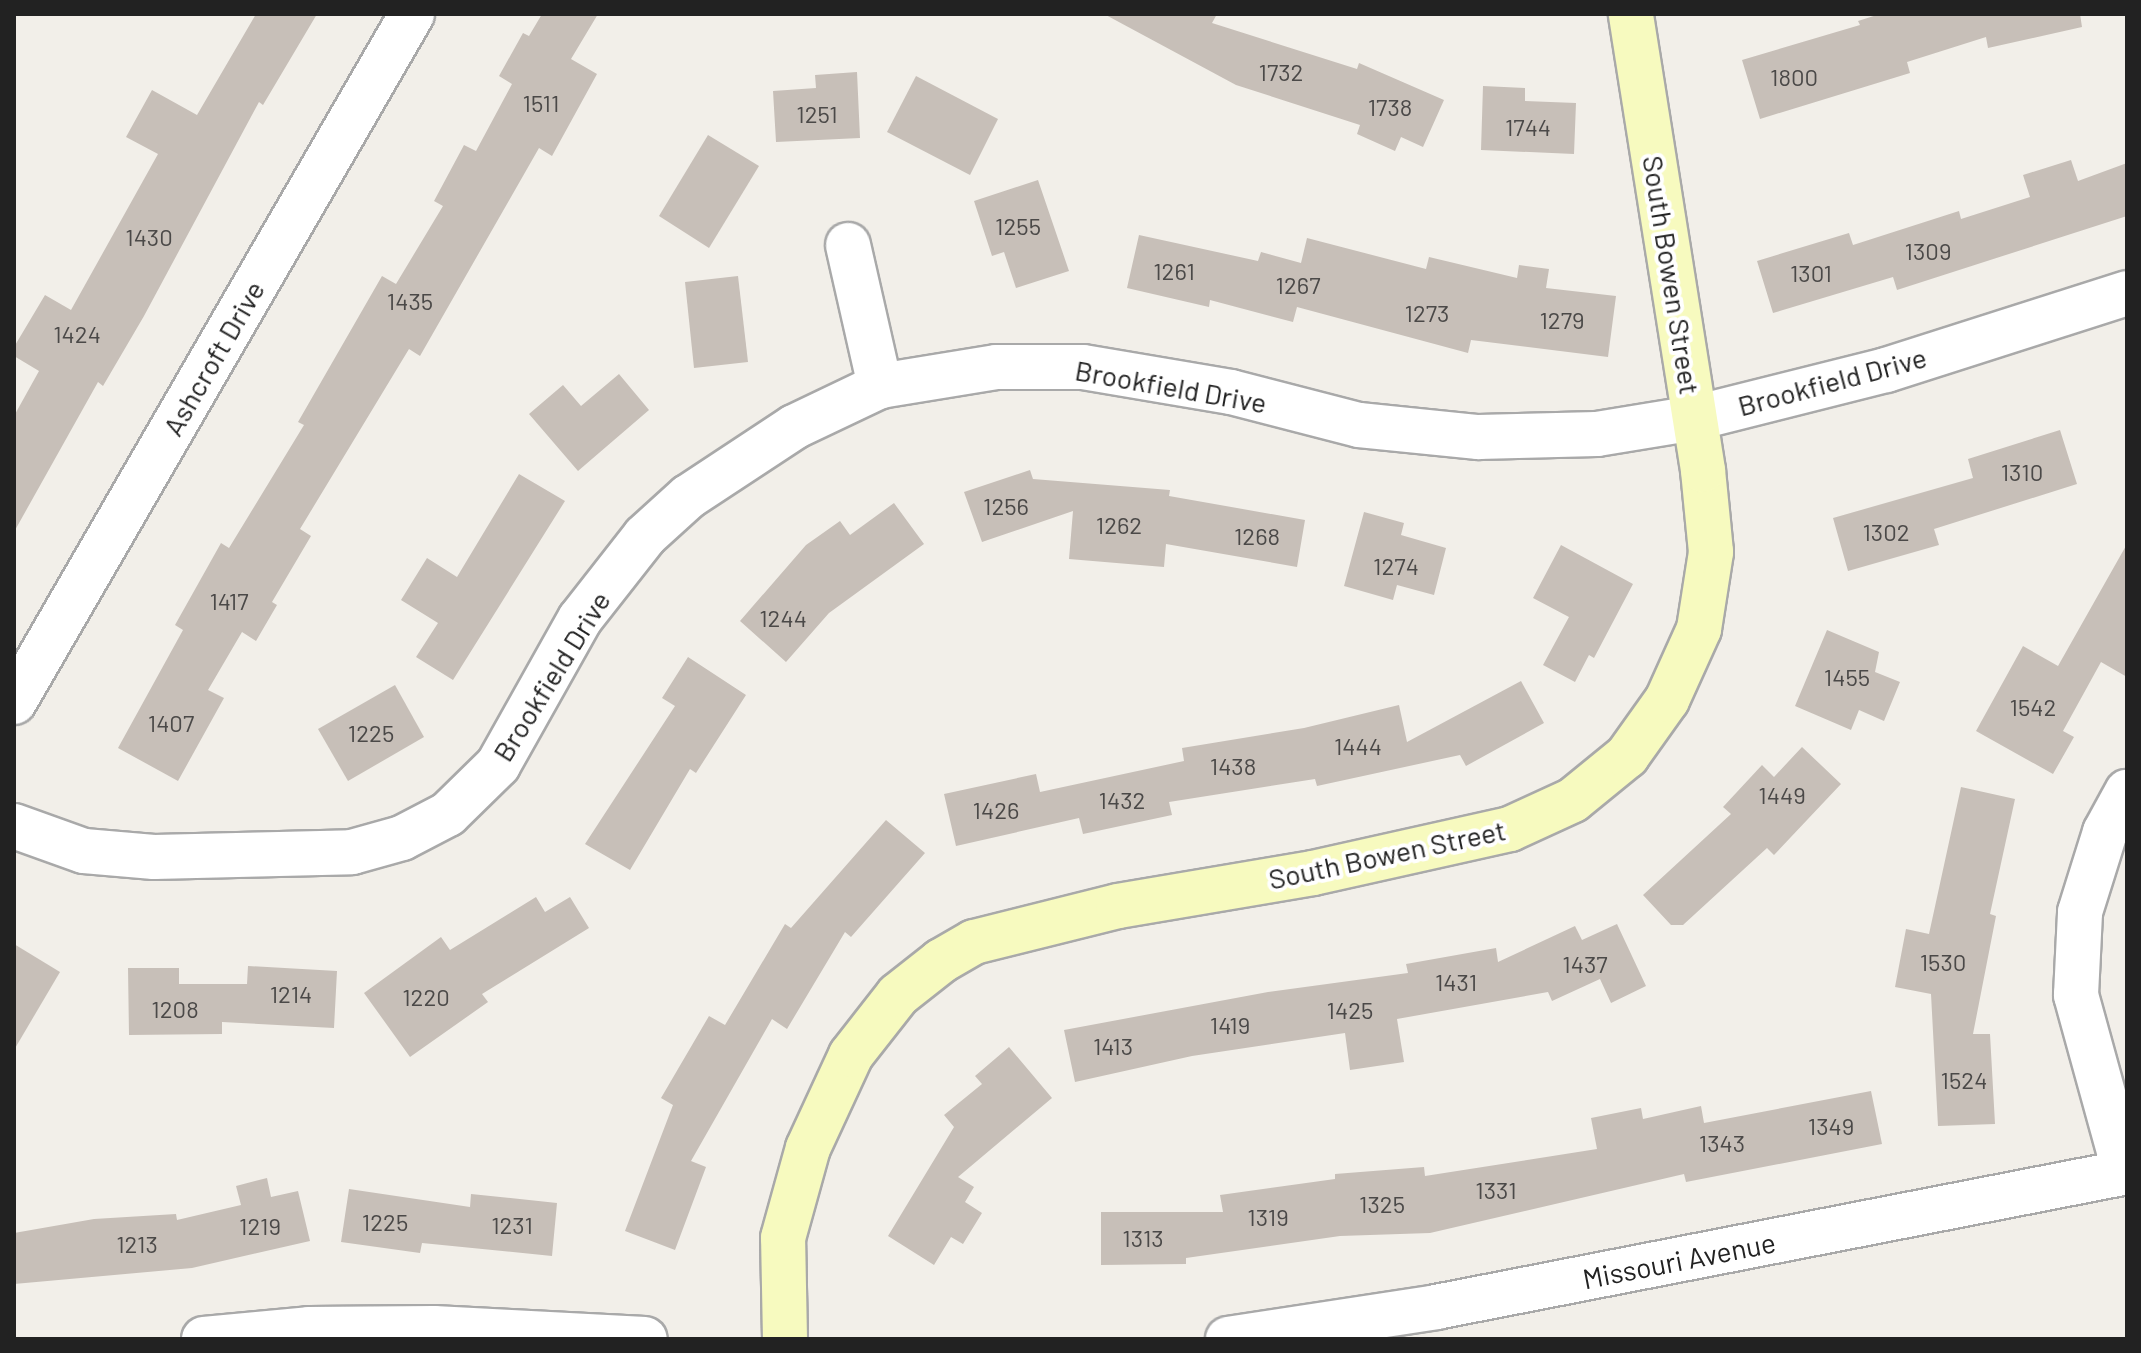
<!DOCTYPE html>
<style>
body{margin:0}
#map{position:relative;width:2141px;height:1353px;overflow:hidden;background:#f2efe9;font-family:Barlow,sans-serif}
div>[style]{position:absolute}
.building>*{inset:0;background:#c7bfb8}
.roads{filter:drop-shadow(2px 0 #a9a9a9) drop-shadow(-2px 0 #a9a9a9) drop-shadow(0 2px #a9a9a9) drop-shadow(0 -2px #a9a9a9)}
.street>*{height:44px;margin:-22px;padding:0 22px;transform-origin:22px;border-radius:22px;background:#fff}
.secondary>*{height:44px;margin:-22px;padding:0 22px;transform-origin:22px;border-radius:22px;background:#f7fabf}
span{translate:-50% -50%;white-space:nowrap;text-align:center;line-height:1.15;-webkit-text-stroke:8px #fff;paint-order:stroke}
.number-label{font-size:24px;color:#4b4948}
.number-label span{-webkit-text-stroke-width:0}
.street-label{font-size:28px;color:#222}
.frame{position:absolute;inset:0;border:16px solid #222;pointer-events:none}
</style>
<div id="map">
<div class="building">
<i style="clip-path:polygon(256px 14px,317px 14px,263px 105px,259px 102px,144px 316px,103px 386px,98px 382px,14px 532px,14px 416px,39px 371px,14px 356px,14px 347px,45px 295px,71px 310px,158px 154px,126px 137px,152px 90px,197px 115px)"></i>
<i style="clip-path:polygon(542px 14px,598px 14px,571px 59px,597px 74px,552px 156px,539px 148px,420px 356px,409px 349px,300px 529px,311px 536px,272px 602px,277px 605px,256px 641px,242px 632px,208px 690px,224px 698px,178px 781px,118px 748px,183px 630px,175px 625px,221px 543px,229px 548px,304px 425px,298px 422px,382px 276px,396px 284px,443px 206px,434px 201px,464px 145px,476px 151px,512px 84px,499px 76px,523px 33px,529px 36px)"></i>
<i style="clip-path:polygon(1104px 14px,1217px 14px,1212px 23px,1357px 69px,1359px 63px,1444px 100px,1423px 147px,1401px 137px,1395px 151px,1357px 134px,1360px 125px,1236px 85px)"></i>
<i style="clip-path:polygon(1880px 14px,2080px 14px,2082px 27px,1988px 48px,1986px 37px,1907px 62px,1910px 73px,1760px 119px,1742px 60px,1860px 25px,1858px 21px)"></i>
<i style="clip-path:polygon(857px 72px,860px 138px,776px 142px,773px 91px,816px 88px,815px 75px)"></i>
<i style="clip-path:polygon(916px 76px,998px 119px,970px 175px,887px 132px)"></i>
<i style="clip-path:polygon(1483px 86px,1525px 88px,1525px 101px,1576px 103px,1574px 154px,1481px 150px)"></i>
<i style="clip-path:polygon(708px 135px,759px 166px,709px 248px,659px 216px)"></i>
<i style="clip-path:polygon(2071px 160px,2078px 181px,2127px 163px,2127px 216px,1897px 290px,1893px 277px,1773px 313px,1757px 261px,1849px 233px,1853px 245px,1959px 211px,1961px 219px,2030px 197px,2023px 175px)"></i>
<i style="clip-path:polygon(1038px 180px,1069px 271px,1016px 288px,1004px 252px,992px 256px,974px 201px)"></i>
<i style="clip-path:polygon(1139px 235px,1258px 261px,1261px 252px,1301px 263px,1307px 238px,1426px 269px,1429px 257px,1517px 278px,1519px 265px,1549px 269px,1546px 288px,1616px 296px,1608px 357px,1471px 340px,1468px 353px,1297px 307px,1293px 322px,1210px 300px,1209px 307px,1127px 288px)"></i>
<i style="clip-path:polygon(738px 276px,748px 362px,694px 368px,685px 282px)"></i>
<i style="clip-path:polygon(619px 374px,649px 410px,578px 471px,529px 414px,563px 385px,581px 406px)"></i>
<i style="clip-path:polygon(2060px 430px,2077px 484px,1934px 529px,1939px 545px,1848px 571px,1833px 518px,1973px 478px,1968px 459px)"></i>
<i style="clip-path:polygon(1030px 470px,1033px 479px,1170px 490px,1169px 496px,1305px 520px,1297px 567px,1166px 544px,1164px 567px,1069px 559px,1073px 511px,982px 542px,964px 492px)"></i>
<i style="clip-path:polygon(519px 474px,565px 501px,453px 680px,416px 657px,438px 623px,401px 600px,427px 558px,457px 577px)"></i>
<i style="clip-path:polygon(894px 503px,924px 544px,829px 613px,786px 662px,740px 621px,806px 545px,840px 521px,850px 535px)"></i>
<i style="clip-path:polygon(1364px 512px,1404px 523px,1401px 535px,1446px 548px,1434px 595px,1397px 585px,1393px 600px,1344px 586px)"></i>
<i style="clip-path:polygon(2127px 544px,2127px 677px,2101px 662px,2063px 731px,2074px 737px,2053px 774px,1976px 731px,2023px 646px,2058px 666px)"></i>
<i style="clip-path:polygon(1561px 545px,1633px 584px,1594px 658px,1589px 655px,1575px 682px,1543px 665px,1569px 617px,1533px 598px)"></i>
<i style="clip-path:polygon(1827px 630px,1879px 652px,1875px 672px,1900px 682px,1884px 721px,1859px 710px,1851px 730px,1795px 706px)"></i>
<i style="clip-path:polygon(688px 657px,746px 695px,696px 773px,690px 769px,630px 870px,585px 844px,675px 706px,662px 698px)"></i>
<i style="clip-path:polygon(1521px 681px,1544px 723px,1466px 766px,1460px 755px,1317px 786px,1315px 779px,1169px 802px,1172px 815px,1083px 834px,1079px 818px,956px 846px,944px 794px,1036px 774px,1040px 792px,1184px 761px,1182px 748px,1304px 728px,1399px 705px,1407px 742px)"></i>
<i style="clip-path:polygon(395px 685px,424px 737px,348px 781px,318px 729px)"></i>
<i style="clip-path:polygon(1802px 747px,1841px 784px,1774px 855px,1767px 848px,1683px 925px,1671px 925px,1643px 895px,1731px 814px,1723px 807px,1762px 765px,1774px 777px)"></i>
<i style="clip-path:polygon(1961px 787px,2015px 799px,1990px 914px,1996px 916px,1973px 1034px,1990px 1034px,1995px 1124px,1938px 1126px,1931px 994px,1895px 987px,1906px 929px,1929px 934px)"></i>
<i style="clip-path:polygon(886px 820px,925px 853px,851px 937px,845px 932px,787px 1029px,772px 1019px,691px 1161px,706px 1167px,675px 1250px,625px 1231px,673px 1105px,661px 1098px,709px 1016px,725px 1025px,785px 924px,791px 928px)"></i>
<i style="clip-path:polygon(536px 897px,545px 912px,570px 897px,589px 928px,482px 994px,488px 1002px,410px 1057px,364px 993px,441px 937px,450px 950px)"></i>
<i style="clip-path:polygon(1617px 924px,1646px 986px,1611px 1003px,1600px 979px,1552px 1001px,1548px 992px,1397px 1019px,1404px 1062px,1350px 1070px,1345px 1033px,1192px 1056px,1075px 1082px,1064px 1030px,1268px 992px,1408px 973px,1406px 964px,1496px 948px,1498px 962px,1575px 926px,1582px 940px)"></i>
<i style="clip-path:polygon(14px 944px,60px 972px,14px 1050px)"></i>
<i style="clip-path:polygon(248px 966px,337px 971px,334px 1028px,222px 1022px,222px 1034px,129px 1035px,128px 968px,179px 968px,179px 984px,247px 984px)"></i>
<i style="clip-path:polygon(1009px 1047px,1052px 1098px,958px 1177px,974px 1187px,965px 1202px,982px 1213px,963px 1244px,951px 1237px,934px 1265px,888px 1236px,954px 1127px,944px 1115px,982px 1084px,975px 1076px)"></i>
<i style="clip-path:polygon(1871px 1091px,1882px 1144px,1686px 1182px,1684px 1174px,1430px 1233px,1340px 1236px,1186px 1258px,1186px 1264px,1101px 1265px,1101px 1212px,1223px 1212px,1220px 1195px,1335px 1179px,1335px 1174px,1424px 1167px,1425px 1176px,1597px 1149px,1591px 1118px,1641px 1108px,1643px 1119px,1701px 1106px,1704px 1123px)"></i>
<i style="clip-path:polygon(267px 1178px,271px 1197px,298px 1191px,310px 1241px,192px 1268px,14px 1284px,14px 1233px,94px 1219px,176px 1214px,177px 1220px,241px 1205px,236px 1186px)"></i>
<i style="clip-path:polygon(349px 1189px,470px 1207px,471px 1194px,557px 1203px,552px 1256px,422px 1243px,420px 1253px,341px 1242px)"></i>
</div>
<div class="roads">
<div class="street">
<i style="left:848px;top:245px;width:145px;rotate:77.2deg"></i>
<i style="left:14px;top:702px;width:795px;rotate:-59.95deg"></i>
<i style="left:14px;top:826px;width:74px;rotate:19.7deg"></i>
<i style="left:84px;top:851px;width:70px;rotate:4.9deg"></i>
<i style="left:154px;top:857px;width:198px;rotate:-1.4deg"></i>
<i style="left:352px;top:852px;width:52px;rotate:-15.6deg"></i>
<i style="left:402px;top:838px;width:52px;rotate:-27.6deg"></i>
<i style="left:448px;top:814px;width:70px;rotate:-44.4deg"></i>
<i style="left:498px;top:765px;width:167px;rotate:-60.7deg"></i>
<i style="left:580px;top:619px;width:105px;rotate:-51.9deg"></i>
<i style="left:645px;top:536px;width:58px;rotate:-42.2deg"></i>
<i style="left:688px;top:497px;width:127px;rotate:-33.4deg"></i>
<i style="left:794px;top:427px;width:95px;rotate:-25.5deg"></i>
<i style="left:880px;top:386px;width:118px;rotate:-9.3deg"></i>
<i style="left:996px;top:367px;width:87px"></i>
<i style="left:1083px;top:367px;width:150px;rotate:9.6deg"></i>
<i style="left:1231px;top:392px;width:132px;rotate:14.5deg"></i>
<i style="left:1359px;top:425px;width:120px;rotate:5.8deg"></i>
<i style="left:1478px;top:437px;width:119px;rotate:-1.4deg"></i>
<i style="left:1597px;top:434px;width:99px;rotate:-9.3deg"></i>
<i style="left:1695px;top:418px;width:197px;rotate:-14.1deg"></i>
<i style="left:1886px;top:370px;width:253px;rotate:-17.7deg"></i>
<i style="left:2125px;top:1173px;width:185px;rotate:-105.4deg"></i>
<i style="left:2076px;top:995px;width:83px;rotate:-87.2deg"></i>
<i style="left:2080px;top:912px;width:84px;rotate:-72.6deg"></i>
<i style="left:2105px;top:832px;width:46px;rotate:-61.2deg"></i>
<i style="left:204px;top:1339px;width:105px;rotate:-5.4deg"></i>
<i style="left:309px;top:1329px;width:125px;rotate:-0.5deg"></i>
<i style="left:434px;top:1328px;width:211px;rotate:3deg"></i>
<i style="left:1228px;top:1339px;width:210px;rotate:-8.7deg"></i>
<i style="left:1436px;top:1307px;width:704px;rotate:-11.05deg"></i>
</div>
<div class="secondary">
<i style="left:785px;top:1339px;width:101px;rotate:-91.1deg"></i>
<i style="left:783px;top:1238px;width:93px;rotate:-74.5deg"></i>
<i style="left:808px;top:1148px;width:102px;rotate:-65.2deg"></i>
<i style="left:851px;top:1055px;width:76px;rotate:-51.9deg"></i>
<i style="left:898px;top:995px;width:55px;rotate:-38.3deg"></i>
<i style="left:941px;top:961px;width:38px;rotate:-30deg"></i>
<i style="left:974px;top:942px;width:148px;rotate:-14deg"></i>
<i style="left:1118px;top:906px;width:198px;rotate:-9.6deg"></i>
<i style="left:1313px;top:873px;width:202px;rotate:-12.6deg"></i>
<i style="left:1510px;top:829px;width:69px;rotate:-24.7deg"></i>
<i style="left:1573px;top:800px;width:70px;rotate:-39.2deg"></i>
<i style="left:1627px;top:756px;width:69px;rotate:-54.5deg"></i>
<i style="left:1667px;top:700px;width:78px;rotate:-65.7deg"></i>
<i style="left:1699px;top:629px;width:78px;rotate:-81.1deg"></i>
<i style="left:1711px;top:552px;width:82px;rotate:-95.6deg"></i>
<i style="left:1703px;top:470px;width:462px;rotate:-99deg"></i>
</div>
</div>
<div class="number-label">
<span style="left:1281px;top:72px">1732</span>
<span style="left:1794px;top:77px">1800</span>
<span style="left:541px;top:103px">1511</span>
<span style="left:1390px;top:107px">1738</span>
<span style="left:817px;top:114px">1251</span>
<span style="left:1528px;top:127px">1744</span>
<span style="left:1018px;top:226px">1255</span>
<span style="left:149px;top:237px">1430</span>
<span style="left:1928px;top:251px">1309</span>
<span style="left:1174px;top:271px">1261</span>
<span style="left:1811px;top:273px">1301</span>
<span style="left:1298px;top:285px">1267</span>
<span style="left:410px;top:301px">1435</span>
<span style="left:1427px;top:313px">1273</span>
<span style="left:1562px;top:320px">1279</span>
<span style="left:77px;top:334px">1424</span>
<span style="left:2022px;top:472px">1310</span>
<span style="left:1006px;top:506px">1256</span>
<span style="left:1119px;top:525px">1262</span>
<span style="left:1886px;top:532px">1302</span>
<span style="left:1257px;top:536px">1268</span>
<span style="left:1396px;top:566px">1274</span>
<span style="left:229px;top:601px">1417</span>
<span style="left:783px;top:618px">1244</span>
<span style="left:1847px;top:677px">1455</span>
<span style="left:2033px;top:707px">1542</span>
<span style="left:171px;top:723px">1407</span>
<span style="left:371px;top:733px">1225</span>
<span style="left:1358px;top:746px">1444</span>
<span style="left:1233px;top:766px">1438</span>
<span style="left:1782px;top:795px">1449</span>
<span style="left:1122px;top:800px">1432</span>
<span style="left:996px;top:810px">1426</span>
<span style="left:1943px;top:962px">1530</span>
<span style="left:1585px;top:964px">1437</span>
<span style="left:1456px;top:982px">1431</span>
<span style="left:291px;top:994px">1214</span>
<span style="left:426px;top:997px">1220</span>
<span style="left:175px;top:1009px">1208</span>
<span style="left:1350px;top:1010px">1425</span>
<span style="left:1230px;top:1025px">1419</span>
<span style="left:1113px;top:1046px">1413</span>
<span style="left:1964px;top:1080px">1524</span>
<span style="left:1831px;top:1126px">1349</span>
<span style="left:1722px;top:1143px">1343</span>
<span style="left:1496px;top:1190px">1331</span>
<span style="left:1382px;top:1204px">1325</span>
<span style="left:1268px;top:1217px">1319</span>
<span style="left:385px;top:1222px">1225</span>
<span style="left:512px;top:1225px">1231</span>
<span style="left:260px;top:1226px">1219</span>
<span style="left:1143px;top:1238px">1313</span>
<span style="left:137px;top:1244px">1213</span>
</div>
<div class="street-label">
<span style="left:1672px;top:275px;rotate:81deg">South Bowen Street</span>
<span style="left:213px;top:358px;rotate:-60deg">Ashcroft Drive</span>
<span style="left:1832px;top:381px;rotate:-15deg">Brookfield Drive</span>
<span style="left:1171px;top:386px;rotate:10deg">Brookfield Drive</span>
<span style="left:551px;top:676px;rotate:-58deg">Brookfield Drive</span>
<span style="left:1387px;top:854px;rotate:-12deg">South Bowen Street</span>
<span style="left:1679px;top:1260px;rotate:-11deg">Missouri Avenue</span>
</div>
<div class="frame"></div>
</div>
